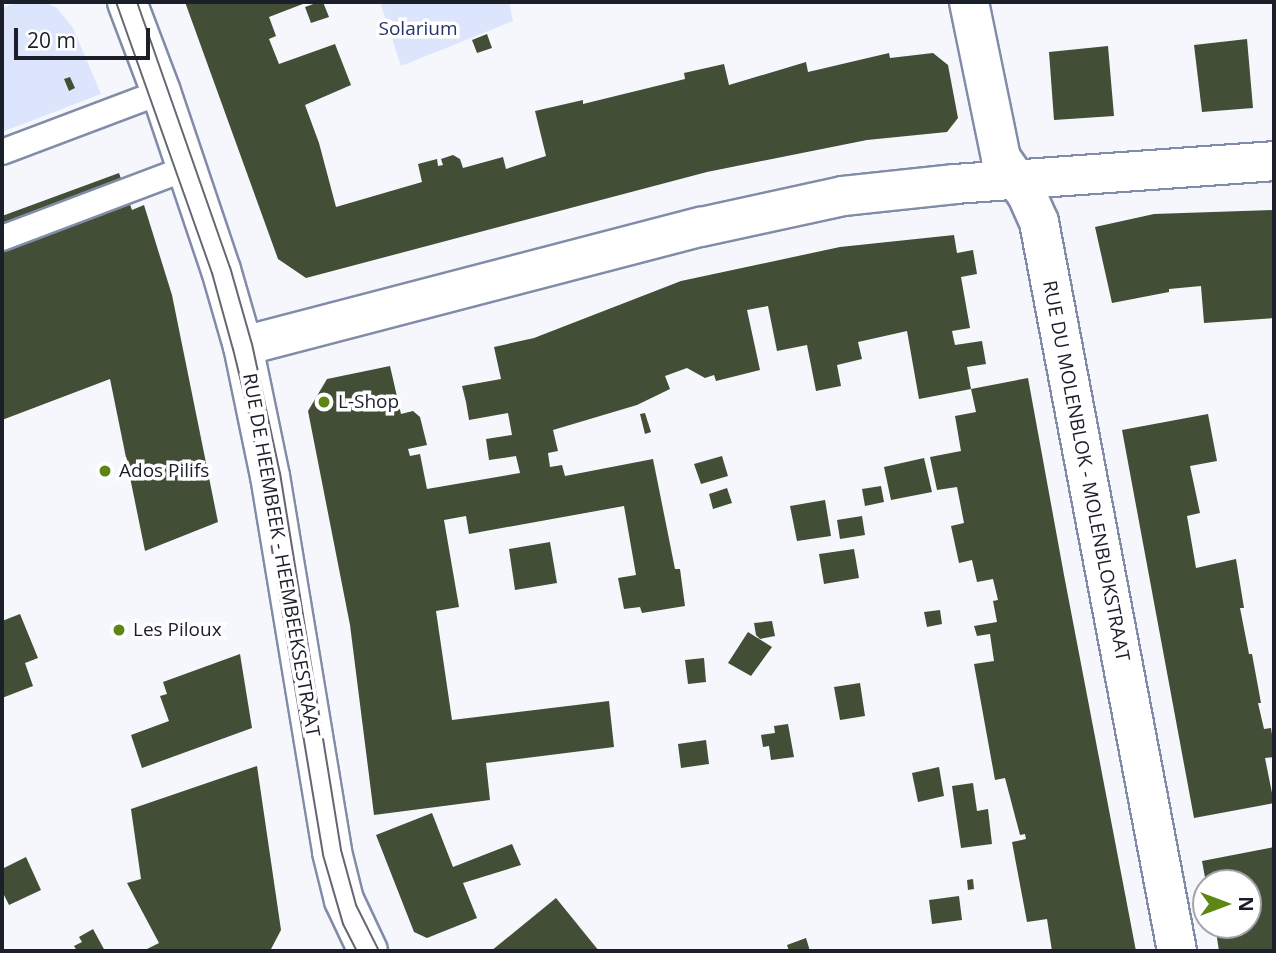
<!DOCTYPE html>
<style>
body{margin:0}
#map{position:relative;width:1276px;height:953px;overflow:hidden;background:#f5f7fd;font-family:"Open Sans",sans-serif}
div>[style]{position:absolute}
.green>*{inset:0;background:#dce5fb}
.building>*{inset:0;background:#434e36}
.roads{filter:drop-shadow(2px 0 #818da8) drop-shadow(-2px 0 #818da8) drop-shadow(0 2px #818da8) drop-shadow(0 -2px #818da8)}
.service>*{height:24px;margin:-12px;padding:0 12px;transform-origin:12px;border-radius:12px;background:#fff}
.minor>*{height:38px;margin:-19px;padding:0 19px;transform-origin:19px;border-radius:19px;background:#fff}
.tram>*{height:2px;margin:-1px;padding:0 1px;transform-origin:1px;border-radius:1px;background:#646771}
.dots>*{width:19px;height:19px;translate:-50% -50%;box-sizing:border-box;border:4px solid #fff;border-radius:50%}
span{translate:-50% -50%;white-space:nowrap;text-align:center;line-height:1.15;-webkit-text-stroke:7px #fff;paint-order:stroke}
.park-label{font-size:19px;color:#21346a}
.poi-label{font-size:19px;color:#1b1f2a}
.left{translate:0 -50%;text-align:left}
.street-label{font-size:19px;color:#1b1f2a}
.frame{position:absolute;inset:0;border:4px solid #1b1f2a;pointer-events:none}
.north{position:absolute;left:1192px;top:869px;width:70px;height:70px;box-sizing:border-box;background:#fff;border:2px solid #a4a5aa;border-radius:50%;rotate:90deg;font-size:19px;font-weight:700;line-height:28px;text-align:center;color:#1b1f2a}
.north::after{content:'';display:block;margin:auto;width:24px;height:32px;background:#5d8712;clip-path:polygon(50% 0,100% 100%,50% 72%,0 100%)}
.scale{position:absolute;left:14px;top:28px;width:136px;height:32px;box-sizing:border-box;border:4px solid #1b1f2a;border-top:0;padding-left:9px;font-size:21px;line-height:24px;white-space:nowrap;color:#1b1f2a;-webkit-text-stroke:5px #fff;paint-order:stroke}
</style>
<div id="map">
<div class="green">
<i style="clip-path:polygon(18px 2px,44px 2px,57px 8px,73px 28px,101px 94px,2px 132px,2px 8px)"></i>
<i style="clip-path:polygon(380px 2px,509px 2px,513px 21px,401px 66px)"></i>
</div>
<div class="building">
<i style="clip-path:polygon(185px 2px,308px 2px,269px 17px,276px 36px,269px 39px,279px 64px,335px 44px,351px 85px,305px 105px,319px 143px,336px 207px,422px 182px,418px 164px,437px 159px,438px 166px,443px 165px,441px 159px,453px 155px,460px 159px,463px 168px,503px 157px,506px 169px,546px 156px,535px 111px,583px 100px,583px 104px,685px 79px,684px 73px,724px 64px,729px 85px,806px 62px,808px 72px,889px 53px,890px 58px,933px 53px,948px 65px,958px 118px,947px 132px,867px 140px,707px 172px,306px 278px,278px 259px)"></i>
<i style="clip-path:polygon(319px 2px,323px 2px,329px 17px,311px 23px,305px 7px)"></i>
<i style="clip-path:polygon(487px 34px,492px 48px,477px 53px,472px 40px)"></i>
<i style="clip-path:polygon(1247px 39px,1253px 108px,1202px 112px,1194px 45px)"></i>
<i style="clip-path:polygon(1108px 46px,1114px 116px,1054px 120px,1049px 52px)"></i>
<i style="clip-path:polygon(70px 77px,75px 88px,69px 91px,64px 79px)"></i>
<i style="clip-path:polygon(119px 173px,132px 210px,144px 205px,172px 295px,218px 522px,145px 551px,110px 379px,2px 420px,2px 216px)"></i>
<i style="clip-path:polygon(1274px 210px,1274px 318px,1204px 323px,1201px 286px,1169px 289px,1169px 292px,1112px 303px,1095px 227px,1154px 214px)"></i>
<i style="clip-path:polygon(954px 235px,957px 253px,973px 250px,977px 274px,961px 277px,970px 328px,952px 331px,955px 345px,982px 341px,986px 364px,967px 367px,971px 389px,919px 399px,907px 331px,858px 342px,862px 359px,837px 365px,841px 386px,816px 391px,807px 345px,777px 351px,768px 306px,747px 310px,760px 370px,716px 381px,714px 375px,705px 378px,687px 368px,665px 376px,670px 389px,637px 405px,553px 430px,558px 451px,548px 453px,550px 467px,562px 465px,565px 476px,653px 459px,675px 569px,680px 569px,685px 606px,642px 613px,640px 607px,624px 609px,618px 578px,636px 575px,624px 506px,469px 534px,466px 516px,444px 520px,459px 607px,436px 611px,452px 720px,609px 701px,614px 747px,486px 763px,490px 800px,374px 815px,350px 625px,308px 411px,327px 379px,390px 366px,401px 414px,413px 411px,420px 417px,427px 445px,408px 449px,410px 456px,420px 454px,427px 489px,520px 473px,516px 456px,489px 460px,486px 439px,512px 435px,508px 413px,469px 420px,466px 402px,462px 386px,501px 379px,494px 347px,534px 338px,681px 281px,840px 247px)"></i>
<i style="clip-path:polygon(1028px 378px,1064px 575px,1136px 951px,1052px 951px,1047px 919px,1027px 922px,1012px 842px,1026px 839px,1025px 834px,1020px 835px,1005px 778px,995px 780px,974px 664px,994px 661px,990px 634px,977px 636px,974px 626px,997px 622px,993px 601px,998px 600px,993px 579px,977px 582px,972px 560px,959px 563px,951px 526px,964px 523px,957px 487px,937px 490px,930px 457px,961px 451px,955px 416px,976px 412px,971px 389px)"></i>
<i style="clip-path:polygon(645px 413px,651px 432px,645px 434px,640px 414px)"></i>
<i style="clip-path:polygon(1208px 414px,1217px 461px,1190px 466px,1200px 513px,1187px 516px,1196px 568px,1236px 559px,1244px 608px,1240px 608px,1249px 654px,1252px 654px,1261px 703px,1258px 703px,1264px 729px,1271px 728px,1274px 748px,1274px 757px,1265px 758px,1274px 803px,1194px 818px,1122px 430px)"></i>
<i style="clip-path:polygon(722px 456px,728px 476px,701px 484px,694px 464px)"></i>
<i style="clip-path:polygon(924px 458px,932px 492px,891px 500px,884px 467px)"></i>
<i style="clip-path:polygon(881px 486px,884px 502px,865px 506px,862px 489px)"></i>
<i style="clip-path:polygon(727px 488px,732px 503px,713px 509px,709px 494px)"></i>
<i style="clip-path:polygon(825px 500px,831px 536px,797px 541px,790px 506px)"></i>
<i style="clip-path:polygon(862px 516px,865px 535px,840px 539px,837px 520px)"></i>
<i style="clip-path:polygon(550px 542px,557px 583px,515px 590px,509px 549px)"></i>
<i style="clip-path:polygon(854px 549px,859px 578px,824px 584px,819px 554px)"></i>
<i style="clip-path:polygon(940px 610px,942px 624px,927px 627px,924px 612px)"></i>
<i style="clip-path:polygon(20px 614px,38px 658px,25px 663px,33px 686px,2px 698px,2px 621px)"></i>
<i style="clip-path:polygon(772px 621px,775px 636px,760px 639px,756px 635px,754px 623px)"></i>
<i style="clip-path:polygon(748px 632px,772px 647px,751px 676px,728px 663px)"></i>
<i style="clip-path:polygon(240px 654px,252px 728px,142px 768px,131px 735px,169px 721px,160px 696px,167px 694px,163px 682px)"></i>
<i style="clip-path:polygon(704px 658px,706px 682px,688px 684px,685px 660px)"></i>
<i style="clip-path:polygon(860px 683px,865px 716px,840px 720px,834px 687px)"></i>
<i style="clip-path:polygon(788px 724px,794px 757px,771px 760px,769px 746px,763px 747px,761px 735px,775px 733px,774px 726px)"></i>
<i style="clip-path:polygon(706px 740px,709px 764px,681px 768px,678px 744px)"></i>
<i style="clip-path:polygon(257px 766px,281px 930px,270px 951px,143px 951px,159px 943px,127px 883px,141px 879px,131px 809px)"></i>
<i style="clip-path:polygon(939px 767px,944px 796px,918px 802px,912px 773px)"></i>
<i style="clip-path:polygon(973px 783px,977px 811px,988px 809px,992px 844px,961px 848px,952px 786px)"></i>
<i style="clip-path:polygon(432px 813px,453px 867px,512px 844px,521px 865px,463px 883px,477px 918px,427px 938px,414px 932px,376px 835px)"></i>
<i style="clip-path:polygon(1274px 847px,1274px 951px,1219px 951px,1215px 925px,1248px 925px,1248px 883px,1206px 883px,1202px 861px)"></i>
<i style="clip-path:polygon(26px 857px,41px 890px,9px 905px,2px 891px,2px 869px)"></i>
<i style="clip-path:polygon(973px 879px,974px 889px,968px 890px,967px 880px)"></i>
<i style="clip-path:polygon(959px 896px,962px 920px,932px 924px,929px 900px)"></i>
<i style="clip-path:polygon(556px 898px,599px 951px,491px 951px)"></i>
<i style="clip-path:polygon(93px 929px,105px 951px,77px 951px,74px 946px,82px 942px,79px 937px)"></i>
<i style="clip-path:polygon(806px 938px,810px 951px,789px 951px,787px 945px)"></i>
</div>
<div class="roads">
<div class="service">
<i style="left:2px;top:152px;width:170px;rotate:-20.7deg"></i>
<i style="left:2px;top:238px;width:198px;rotate:-20.7deg"></i>
</div>
<div class="minor">
<i style="left:127px;top:2px;width:96px;rotate:69.3deg"></i>
<i style="left:161px;top:92px;width:188px;rotate:71.4deg"></i>
<i style="left:221px;top:270px;width:79px;rotate:73.9deg"></i>
<i style="left:243px;top:346px;width:133px;rotate:78.3deg"></i>
<i style="left:270px;top:476px;width:381px;rotate:80.6deg"></i>
<i style="left:332px;top:852px;width:49px;rotate:76deg"></i>
<i style="left:344px;top:900px;width:56px;rotate:64.8deg"></i>
<i style="left:969px;top:2px;width:159px;rotate:78.4deg"></i>
<i style="left:1001px;top:158px;width:45px;rotate:54.9deg"></i>
<i style="left:1027px;top:195px;width:30px;rotate:66deg"></i>
<i style="left:1039px;top:222px;width:742px;rotate:79.28deg"></i>
<i style="left:243px;top:346px;width:473px;rotate:-14.6deg"></i>
<i style="left:701px;top:227px;width:145px;rotate:-12.3deg"></i>
<i style="left:843px;top:196px;width:113px;rotate:-6.1deg"></i>
<i style="left:955px;top:184px;width:320px;rotate:-4.1deg"></i>
</div>
</div>
<div class="tram">
<i style="left:116px;top:2px;width:288px;rotate:70.5deg"></i>
<i style="left:212px;top:273px;width:79px;rotate:74.6deg"></i>
<i style="left:233px;top:349px;width:71px;rotate:76.2deg"></i>
<i style="left:250px;top:418px;width:443px;rotate:80.5deg"></i>
<i style="left:323px;top:855px;width:72px;rotate:73.8deg"></i>
<i style="left:343px;top:924px;width:30px;rotate:63deg"></i>
<i style="left:137px;top:2px;width:281px;rotate:70.7deg"></i>
<i style="left:230px;top:267px;width:80px;rotate:74.1deg"></i>
<i style="left:252px;top:344px;width:132px;rotate:77.8deg"></i>
<i style="left:280px;top:473px;width:382px;rotate:80.8deg"></i>
<i style="left:341px;top:850px;width:57px;rotate:74.7deg"></i>
<i style="left:356px;top:905px;width:51px;rotate:63.4deg"></i>
</div>
<div class="dots">
<i style="left:324px;top:402px;background:#5d8712"></i>
<i style="left:105px;top:471px;background:#5d8712"></i>
<i style="left:119px;top:630px;background:#5d8712"></i>
</div>
<div class="park-label">
<span style="left:418px;top:29px">Solarium</span>
</div>
<div class="poi-label">
<span class="left" style="left:338px;top:402px">L-Shop</span>
<span class="left" style="left:119px;top:471px">Ados Pilifs</span>
<span class="left" style="left:133px;top:630px">Les Piloux</span>
</div>
<div class="street-label">
<span style="left:1086px;top:471px;rotate:79deg">RUE DU MOLENBLOK - MOLENBLOKSTRAAT</span>
<span style="left:281px;top:555px;rotate:80deg">RUE DE HEEMBEEK - HEEMBEEKSESTRAAT</span>
</div>
<div class="frame"></div>
<div class="north">N</div>
<div class="scale">20 m</div>
</div>
